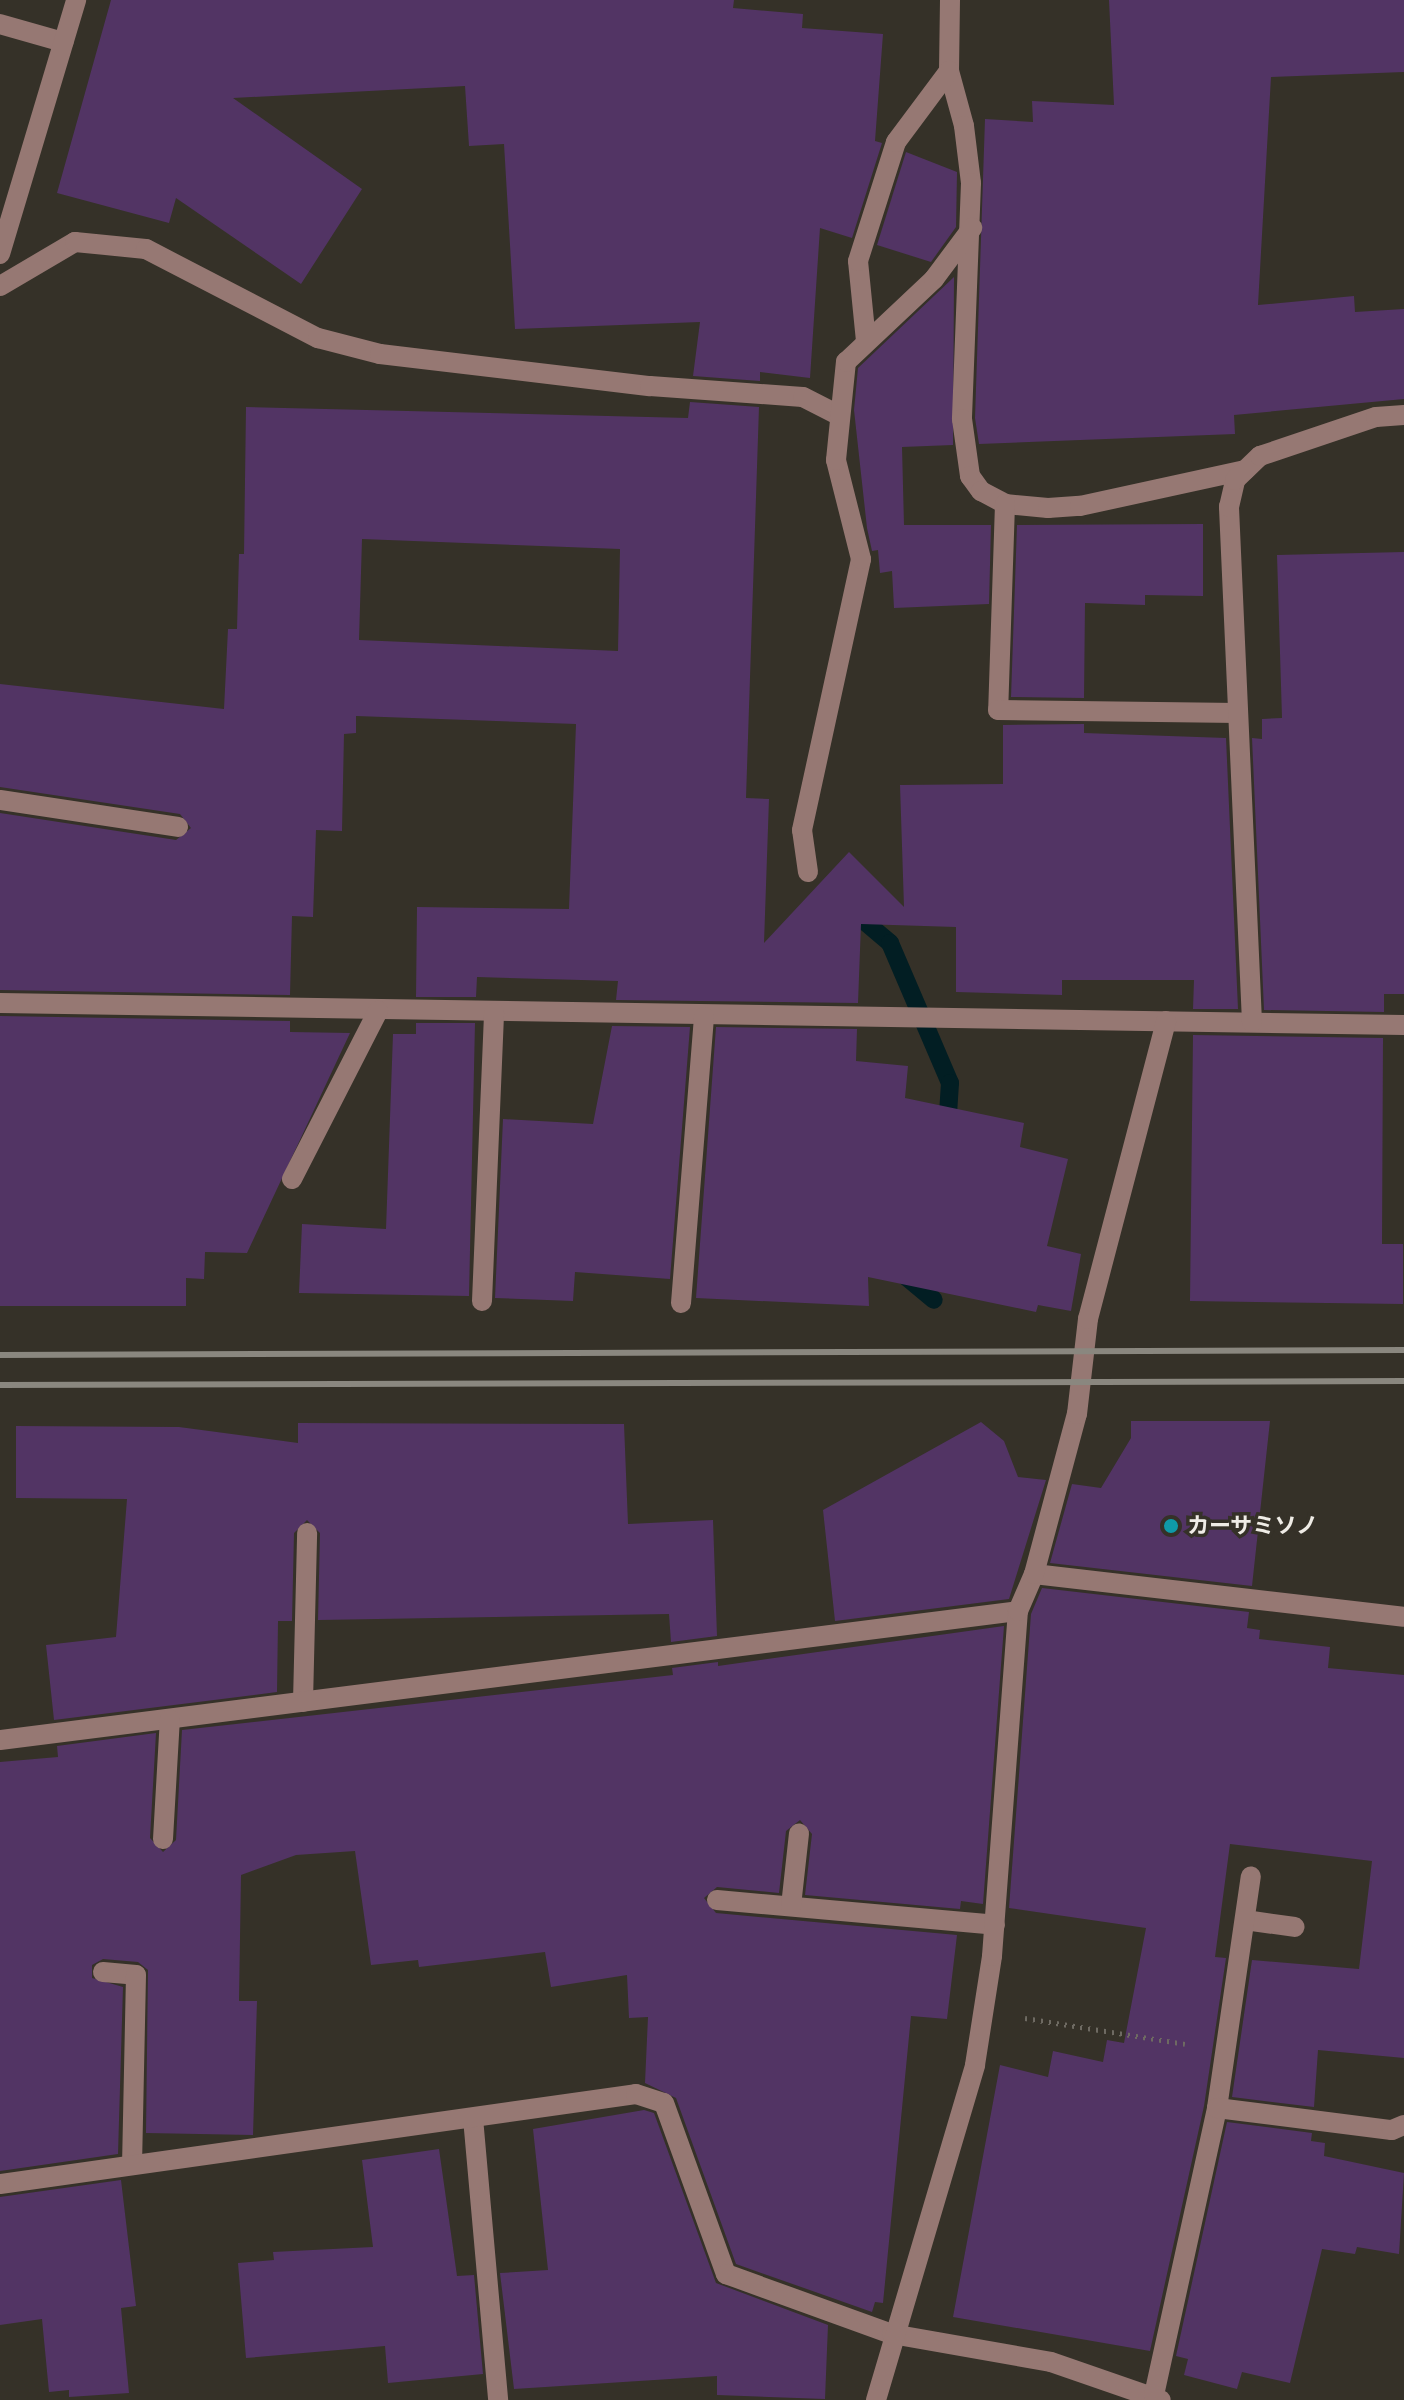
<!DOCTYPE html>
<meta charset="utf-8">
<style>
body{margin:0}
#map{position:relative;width:1404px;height:2400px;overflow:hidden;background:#353128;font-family:Arial,"Noto Sans JP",sans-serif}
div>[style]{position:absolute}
.stream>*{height:18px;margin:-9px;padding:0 9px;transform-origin:9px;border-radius:9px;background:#021e23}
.building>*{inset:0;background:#523464}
.path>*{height:5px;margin-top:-2.5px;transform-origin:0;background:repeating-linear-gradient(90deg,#6e6a62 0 2px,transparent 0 8px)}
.minor>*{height:20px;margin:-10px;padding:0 10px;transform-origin:10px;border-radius:10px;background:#967873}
.rail>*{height:6px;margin:-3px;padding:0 3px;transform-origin:3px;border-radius:3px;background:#8a877f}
.dots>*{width:22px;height:22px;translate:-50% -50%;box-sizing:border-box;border:4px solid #353128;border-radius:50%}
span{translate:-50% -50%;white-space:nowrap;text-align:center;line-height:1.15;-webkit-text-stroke:7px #353128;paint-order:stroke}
.poi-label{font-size:22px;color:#efece6;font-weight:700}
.left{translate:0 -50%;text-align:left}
</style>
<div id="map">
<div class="stream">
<i style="left:851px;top:910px;width:51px;rotate:40.2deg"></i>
<i style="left:890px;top:943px;width:152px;rotate:66.8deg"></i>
<i style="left:950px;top:1083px;width:46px;rotate:93.7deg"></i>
<i style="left:903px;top:1274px;width:40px;rotate:40deg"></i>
</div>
<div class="building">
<i style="clip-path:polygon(111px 0,734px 0,733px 8px,803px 14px,802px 28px,883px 34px,875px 141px,882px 143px,852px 238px,820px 228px,810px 378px,760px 372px,760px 381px,693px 376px,700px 322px,515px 329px,504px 144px,469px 146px,465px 86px,233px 98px,362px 189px,301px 284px,176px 198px,169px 223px,57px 193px)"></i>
<i style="clip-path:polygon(1109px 0,1404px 0,1404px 72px,1271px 77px,1258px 305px,1354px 296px,1355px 312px,1404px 309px,1404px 399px,1234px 415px,1235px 434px,979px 444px,975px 418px,985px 119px,1033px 122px,1032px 101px,1114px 105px)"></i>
<i style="clip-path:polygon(906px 152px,957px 172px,956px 227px,931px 262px,877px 245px)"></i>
<i style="clip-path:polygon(954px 277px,953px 445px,902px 447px,904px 525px,991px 525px,989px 604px,894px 608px,892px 571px,880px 573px,878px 550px,872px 551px,867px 528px,854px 410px,858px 368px)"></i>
<i style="clip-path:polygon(evenodd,690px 402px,759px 407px,746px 798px,769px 799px,764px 943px,849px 852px,904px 907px,900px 785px,1003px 784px,1003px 725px,1084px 724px,1084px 733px,1226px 738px,1238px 1009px,1193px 1009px,1194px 980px,1062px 980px,1062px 995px,956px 992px,956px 927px,861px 924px,858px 1003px,616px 1000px,618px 981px,477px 977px,476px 997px,416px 997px,417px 907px,569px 909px,576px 724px,356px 716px,356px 733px,344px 734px,342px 831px,316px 830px,313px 917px,292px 916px,290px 995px,0 990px,0 813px,176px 840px,191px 828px,180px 814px,0 787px,0 684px,224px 709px,228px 629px,237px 629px,239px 554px,244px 554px,246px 407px,688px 418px,690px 402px,362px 539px,620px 549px,618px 651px,359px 640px,362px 539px)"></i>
<i style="clip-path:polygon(1203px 524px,1203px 596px,1145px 595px,1145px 605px,1085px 603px,1084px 698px,1011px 697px,1017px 525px)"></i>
<i style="clip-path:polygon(1404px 552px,1404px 994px,1384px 994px,1384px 1012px,1264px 1010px,1252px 738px,1262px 739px,1262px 719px,1282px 718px,1277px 555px)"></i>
<i style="clip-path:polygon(0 1016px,290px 1021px,290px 1032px,350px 1033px,247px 1253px,205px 1252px,204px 1279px,186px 1278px,186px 1306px,0 1306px)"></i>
<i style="clip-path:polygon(416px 1023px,475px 1023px,469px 1296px,299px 1293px,302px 1224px,386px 1229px,393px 1034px,416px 1034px)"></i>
<i style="clip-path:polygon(612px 1026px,690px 1027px,670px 1279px,575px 1272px,573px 1301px,495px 1298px,503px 1119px,593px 1124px)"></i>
<i style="clip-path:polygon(716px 1027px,857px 1029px,856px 1061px,908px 1066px,905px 1098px,1024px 1123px,1020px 1147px,1068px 1159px,1047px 1246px,1081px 1254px,1071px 1311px,1038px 1305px,1036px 1312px,868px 1277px,869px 1306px,696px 1298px)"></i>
<i style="clip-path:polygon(1193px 1035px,1383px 1038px,1382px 1244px,1403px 1244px,1403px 1304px,1190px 1301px)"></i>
<i style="clip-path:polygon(1131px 1421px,1270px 1421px,1252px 1586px,1050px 1563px,1072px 1484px,1101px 1488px,1131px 1438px)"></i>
<i style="clip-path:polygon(981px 1422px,1004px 1441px,1018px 1477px,1046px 1480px,1009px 1599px,835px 1621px,823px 1510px)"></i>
<i style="clip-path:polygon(298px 1423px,624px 1424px,628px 1524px,713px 1520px,717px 1636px,671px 1642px,669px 1614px,318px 1620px,320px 1533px,307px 1520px,294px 1533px,292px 1621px,278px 1621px,277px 1692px,54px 1720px,46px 1645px,116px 1637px,127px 1499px,16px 1498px,16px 1426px,179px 1427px,298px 1443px)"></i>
<i style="clip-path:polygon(1042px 1588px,1249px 1612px,1247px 1628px,1260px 1630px,1259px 1639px,1330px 1647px,1328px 1668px,1404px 1675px,1404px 2058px,1318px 2050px,1314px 2107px,1232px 2097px,1252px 1960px,1359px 1969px,1372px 1861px,1230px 1844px,1215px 1957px,1226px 1958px,1204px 2106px,1150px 2351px,953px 2317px,1000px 2065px,1048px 2077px,1053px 2051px,1103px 2062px,1107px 2040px,1124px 2043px,1146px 1928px,1009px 1908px,1031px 1614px)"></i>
<i style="clip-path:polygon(1004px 1626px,983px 1904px,961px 1901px,960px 1909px,805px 1895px,812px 1834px,800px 1820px,786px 1831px,779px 1893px,717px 1887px,704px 1898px,716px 1913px,957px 1935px,947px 2019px,911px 2016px,883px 2303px,875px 2302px,872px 2312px,736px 2264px,676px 2098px,645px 2083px,648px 2017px,629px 2018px,627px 1975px,551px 1987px,545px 1952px,419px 1967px,418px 1960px,371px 1965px,355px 1851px,296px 1855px,241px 1875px,239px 2001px,257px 2001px,253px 2135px,146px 2133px,148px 1970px,138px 1962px,103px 1959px,92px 1965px,92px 1978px,123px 1987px,118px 2154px,0 2171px,0 1762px,58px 1757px,57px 1746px,156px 1733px,150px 1838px,163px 1852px,176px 1840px,182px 1730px,673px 1675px,672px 1668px,718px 1662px,718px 1666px)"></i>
<i style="clip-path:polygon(644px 2110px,654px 2113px,716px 2283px,828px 2325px,825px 2399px,717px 2395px,717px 2376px,514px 2389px,500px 2273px,548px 2270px,533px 2129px)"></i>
<i style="clip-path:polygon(1227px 2122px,1312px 2133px,1311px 2141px,1325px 2143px,1324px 2156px,1404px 2173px,1399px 2254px,1357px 2247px,1355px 2254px,1322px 2249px,1290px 2383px,1242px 2372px,1237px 2389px,1184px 2375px,1188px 2359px,1176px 2356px)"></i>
<i style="clip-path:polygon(439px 2149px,457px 2276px,474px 2275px,483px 2374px,388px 2383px,385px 2346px,246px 2358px,238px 2263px,274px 2260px,273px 2252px,373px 2247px,362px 2160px)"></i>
<i style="clip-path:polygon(121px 2180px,136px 2306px,121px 2308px,129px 2393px,69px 2397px,69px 2390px,49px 2392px,42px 2319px,0 2325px,0 2197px)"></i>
</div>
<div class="path">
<i style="left:1025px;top:2018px;width:162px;rotate:9.2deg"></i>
</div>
<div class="minor">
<i style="left:950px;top:0;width:71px;rotate:90.8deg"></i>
<i style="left:949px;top:71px;width:57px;rotate:74.7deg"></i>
<i style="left:964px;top:126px;width:57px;rotate:83deg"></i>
<i style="left:971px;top:183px;width:236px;rotate:92.2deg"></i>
<i style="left:962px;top:419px;width:58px;rotate:82deg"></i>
<i style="left:970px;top:476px;width:19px;rotate:54deg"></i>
<i style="left:981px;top:491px;width:27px;rotate:28deg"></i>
<i style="left:1005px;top:504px;width:43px;rotate:5.3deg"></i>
<i style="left:1048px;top:508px;width:32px;rotate:-4deg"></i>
<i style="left:1080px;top:506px;width:169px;rotate:-12.3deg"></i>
<i style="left:0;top:24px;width:66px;rotate:15.9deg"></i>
<i style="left:0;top:254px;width:265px;rotate:-73.3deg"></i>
<i style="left:0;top:286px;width:87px;rotate:-30.4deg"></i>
<i style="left:75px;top:242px;width:71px;rotate:5.6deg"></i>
<i style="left:146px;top:249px;width:194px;rotate:27.4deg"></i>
<i style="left:318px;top:338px;width:64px;rotate:14.5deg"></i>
<i style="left:380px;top:354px;width:272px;rotate:6.8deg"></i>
<i style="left:650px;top:386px;width:153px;rotate:4.1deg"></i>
<i style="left:803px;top:397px;width:38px;rotate:27deg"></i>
<i style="left:866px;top:341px;width:80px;rotate:-95.7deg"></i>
<i style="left:858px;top:261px;width:125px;rotate:-72.3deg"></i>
<i style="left:896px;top:142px;width:89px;rotate:-53.3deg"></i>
<i style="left:1005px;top:504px;width:206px;rotate:91.9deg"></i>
<i style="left:998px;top:710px;width:240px;rotate:0.7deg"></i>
<i style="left:0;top:800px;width:180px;rotate:8.6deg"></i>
<i style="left:808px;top:872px;width:42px;rotate:-98.1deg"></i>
<i style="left:802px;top:830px;width:277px;rotate:-77.7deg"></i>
<i style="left:861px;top:559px;width:102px;rotate:-104.2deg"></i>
<i style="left:836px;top:460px;width:99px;rotate:-84.2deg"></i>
<i style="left:846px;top:362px;width:121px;rotate:-43.3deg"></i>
<i style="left:934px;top:279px;width:64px;rotate:-53.3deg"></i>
<i style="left:0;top:1003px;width:1404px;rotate:0.9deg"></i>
<i style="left:1252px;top:1022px;width:516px;rotate:-92.56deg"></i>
<i style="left:1229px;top:507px;width:28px;rotate:-77deg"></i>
<i style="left:1235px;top:480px;width:35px;rotate:-44deg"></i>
<i style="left:1260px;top:456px;width:122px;rotate:-18.6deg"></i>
<i style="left:1376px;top:417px;width:28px;rotate:-4deg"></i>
<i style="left:292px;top:1179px;width:189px;rotate:-62.9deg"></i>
<i style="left:482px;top:1301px;width:288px;rotate:-87.6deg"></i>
<i style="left:681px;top:1303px;width:287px;rotate:-85.4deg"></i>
<i style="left:1034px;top:1574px;width:372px;rotate:6.6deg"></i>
<i style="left:303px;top:1702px;width:169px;rotate:-88.6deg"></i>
<i style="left:0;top:1740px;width:1026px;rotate:-7.22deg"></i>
<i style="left:163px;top:1839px;width:120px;rotate:-86.7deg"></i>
<i style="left:717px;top:1900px;width:279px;rotate:5.1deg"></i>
<i style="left:791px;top:1906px;width:73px;rotate:-83.7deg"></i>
<i style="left:1245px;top:1920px;width:50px;rotate:8deg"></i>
<i style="left:103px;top:1972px;width:33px;rotate:5deg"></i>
<i style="left:136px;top:1975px;width:190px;rotate:91.2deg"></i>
<i style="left:1217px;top:2108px;width:234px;rotate:-81.7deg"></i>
<i style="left:473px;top:2118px;width:283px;rotate:84.9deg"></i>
<i style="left:0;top:2184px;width:642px;rotate:-8.05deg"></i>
<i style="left:636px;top:2094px;width:29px;rotate:18deg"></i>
<i style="left:664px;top:2103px;width:182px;rotate:70.1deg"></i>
<i style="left:726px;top:2274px;width:177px;rotate:19.9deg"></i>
<i style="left:892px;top:2334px;width:161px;rotate:10deg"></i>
<i style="left:1051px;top:2362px;width:116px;rotate:19.1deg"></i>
<i style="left:1154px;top:2395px;width:294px;rotate:-77.6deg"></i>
<i style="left:1217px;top:2108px;width:176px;rotate:7.2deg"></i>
<i style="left:1392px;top:2130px;width:13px;rotate:-23deg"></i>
<i style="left:876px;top:2400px;width:349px;rotate:-73.5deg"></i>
<i style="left:975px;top:2065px;width:110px;rotate:-81.1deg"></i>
<i style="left:992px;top:1956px;width:346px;rotate:-85.7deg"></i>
<i style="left:1018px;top:1611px;width:40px;rotate:-66.6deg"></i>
<i style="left:1034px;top:1574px;width:166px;rotate:-75deg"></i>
<i style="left:1077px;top:1414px;width:96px;rotate:-83.4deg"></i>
<i style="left:1088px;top:1319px;width:308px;rotate:-75.3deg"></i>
</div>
<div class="rail">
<i style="left:0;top:1355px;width:1404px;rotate:-0.2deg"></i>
<i style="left:0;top:1385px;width:1404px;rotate:-0.16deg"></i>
</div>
<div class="dots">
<i style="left:1171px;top:1526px;background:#0f9aa8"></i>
</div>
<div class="poi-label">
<span class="left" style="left:1187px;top:1526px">カーサミソノ</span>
</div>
</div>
